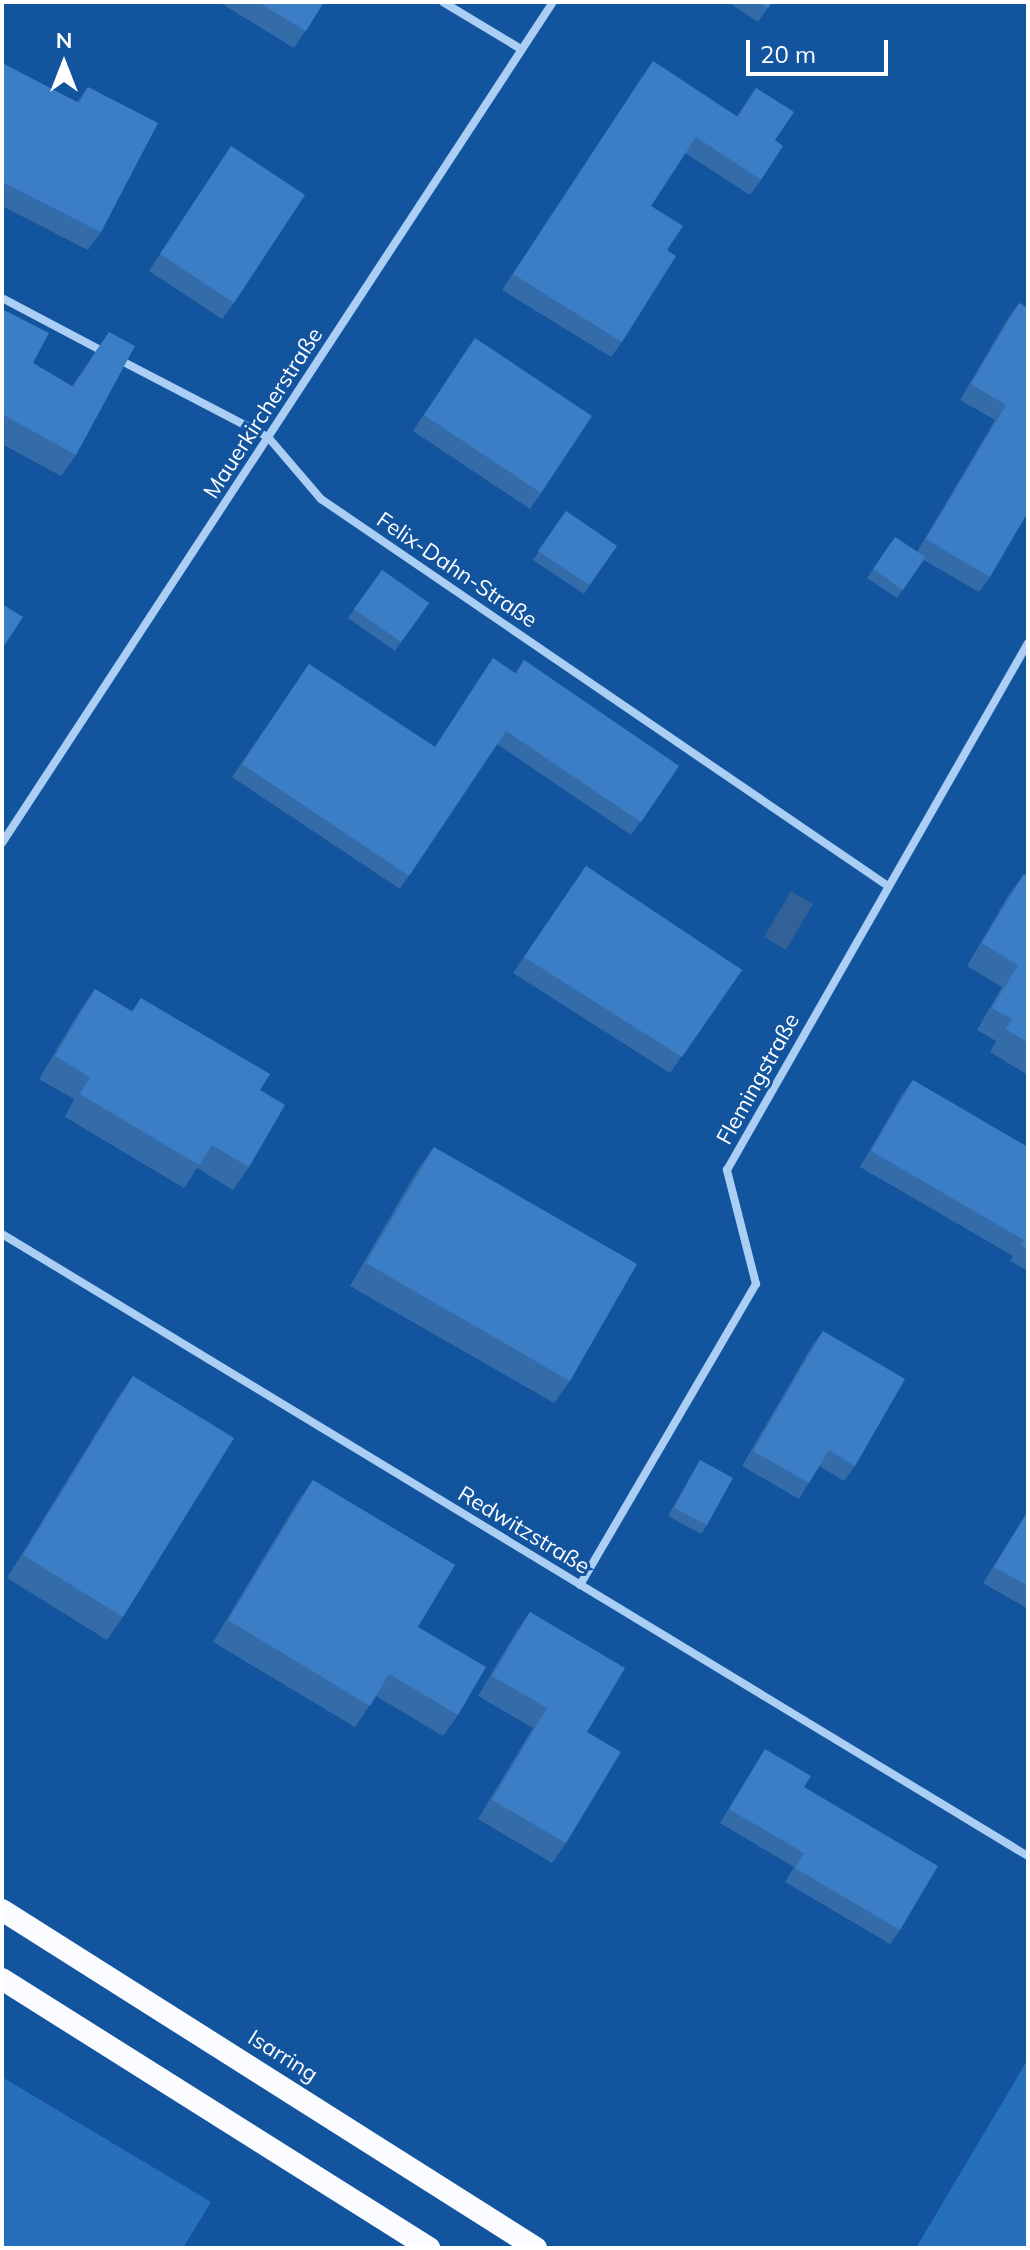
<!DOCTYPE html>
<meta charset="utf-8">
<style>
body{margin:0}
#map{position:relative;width:1030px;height:2250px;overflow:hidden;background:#13549e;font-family:Mulish,sans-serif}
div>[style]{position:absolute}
.green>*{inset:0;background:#266fbc}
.water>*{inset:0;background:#316196}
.minor>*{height:8px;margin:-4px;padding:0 4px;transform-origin:4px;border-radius:4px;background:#aacef4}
.trunk>*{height:22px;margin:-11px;padding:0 11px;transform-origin:11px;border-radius:11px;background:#fbfcff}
.wall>*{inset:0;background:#346ca9}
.building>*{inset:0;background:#3c7ec5}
span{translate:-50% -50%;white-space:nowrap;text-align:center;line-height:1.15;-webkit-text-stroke:6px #13549e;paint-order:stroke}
.street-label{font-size:22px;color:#fff}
.frame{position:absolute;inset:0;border:4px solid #fff;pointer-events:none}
.north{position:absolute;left:24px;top:24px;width:80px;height:80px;-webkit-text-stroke:6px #13549e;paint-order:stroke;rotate:0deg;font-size:22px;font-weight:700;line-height:32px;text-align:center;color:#fff}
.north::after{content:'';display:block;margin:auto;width:28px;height:36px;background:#fff;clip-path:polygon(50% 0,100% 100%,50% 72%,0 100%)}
.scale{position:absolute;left:746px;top:40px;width:142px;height:36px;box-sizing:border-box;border:4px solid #fff;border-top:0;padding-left:10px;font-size:24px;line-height:28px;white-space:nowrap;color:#fff;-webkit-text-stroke:6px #13549e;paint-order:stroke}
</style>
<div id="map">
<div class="green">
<i style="clip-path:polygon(1028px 2059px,1028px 2248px,916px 2248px)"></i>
<i style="clip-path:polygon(2px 2077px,211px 2202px,183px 2248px,2px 2248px)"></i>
</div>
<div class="water">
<i style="clip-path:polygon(791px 891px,813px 904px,786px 950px,764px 937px)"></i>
</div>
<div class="minor">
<i style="left:443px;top:2px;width:91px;rotate:31.1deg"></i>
<i style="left:2px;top:298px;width:115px;rotate:27.9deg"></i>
<i style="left:116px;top:358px;width:171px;rotate:27.5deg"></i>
<i style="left:268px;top:437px;width:82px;rotate:49.5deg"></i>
<i style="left:321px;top:499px;width:686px;rotate:34.32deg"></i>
<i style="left:2px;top:843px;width:1005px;rotate:-56.77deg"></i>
<i style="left:2px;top:1234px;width:1200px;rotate:31.23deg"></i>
<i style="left:580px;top:1585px;width:349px;rotate:-59.7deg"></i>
<i style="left:756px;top:1284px;width:118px;rotate:-104.3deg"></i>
<i style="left:727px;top:1170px;width:607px;rotate:-60.27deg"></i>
</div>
<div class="trunk">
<i style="left:2px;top:1910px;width:632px;rotate:32.33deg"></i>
<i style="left:2px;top:1979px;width:505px;rotate:32.21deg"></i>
</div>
<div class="wall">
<i style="clip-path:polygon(219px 2px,324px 2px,294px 48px)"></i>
<i style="clip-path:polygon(728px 2px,772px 2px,758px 22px)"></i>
<i style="clip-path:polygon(2px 63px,77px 102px,88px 87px,101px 232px,88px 250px,2px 206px)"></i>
<i style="clip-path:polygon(642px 77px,737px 116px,756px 88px,775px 140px,761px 180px,750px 195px,685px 153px,651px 206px,667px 250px,622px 342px,611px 357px,502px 290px)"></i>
<i style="clip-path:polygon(220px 163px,234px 303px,222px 319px,149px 271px)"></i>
<i style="clip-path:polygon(1019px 303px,990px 577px,979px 592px,924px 560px,897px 598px,867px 578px,895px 537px,917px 552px,995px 420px,960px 400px,1008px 318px)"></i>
<i style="clip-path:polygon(2px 309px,33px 363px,72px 386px,109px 332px,76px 455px,61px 476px,2px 444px)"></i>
<i style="clip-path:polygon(475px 338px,541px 493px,530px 509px,413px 431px)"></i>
<i style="clip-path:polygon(566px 511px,617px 546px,584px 594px,533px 560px)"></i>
<i style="clip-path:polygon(382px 570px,429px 603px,395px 651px,348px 618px)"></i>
<i style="clip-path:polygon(493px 658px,515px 673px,524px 660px,679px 766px,631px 835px,497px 744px,400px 889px,232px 777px,309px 664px,435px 747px)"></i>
<i style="clip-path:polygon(586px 866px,742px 970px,670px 1073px,513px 973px)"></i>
<i style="clip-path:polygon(1024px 874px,1028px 876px,1028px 1075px,990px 1052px,996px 1041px,977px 1030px,1002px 987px,967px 966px,1008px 896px)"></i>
<i style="clip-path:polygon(95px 989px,132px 1011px,141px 998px,260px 1090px,249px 1167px,233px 1190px,197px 1168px,184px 1188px,65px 1117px,74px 1099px,39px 1079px,79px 1012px)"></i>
<i style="clip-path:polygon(913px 1080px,1028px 1177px,1028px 1271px,1010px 1261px,1013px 1256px,860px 1167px,902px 1095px)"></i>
<i style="clip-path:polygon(434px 1147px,570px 1381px,554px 1403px,350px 1286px,418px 1169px)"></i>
<i style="clip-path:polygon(823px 1331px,855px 1466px,844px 1481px,819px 1466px,799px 1499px,742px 1466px,812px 1346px)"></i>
<i style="clip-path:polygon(133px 1376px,123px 1617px,107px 1640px,7px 1578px,117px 1399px)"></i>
<i style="clip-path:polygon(700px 1460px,707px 1525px,701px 1534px,668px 1516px)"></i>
<i style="clip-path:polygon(313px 1480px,458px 1715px,443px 1736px,376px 1696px,355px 1727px,213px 1642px,298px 1501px)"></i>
<i style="clip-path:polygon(1028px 1511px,1028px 1609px,983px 1583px)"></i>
<i style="clip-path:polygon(530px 1612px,587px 1732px,566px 1843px,552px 1863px,478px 1819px,533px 1728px,478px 1696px,516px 1632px)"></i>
<i style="clip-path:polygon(765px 1749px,804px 1787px,900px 1930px,890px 1944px,785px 1882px,794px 1867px,720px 1823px)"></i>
</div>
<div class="building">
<i style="clip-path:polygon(258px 2px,324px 2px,306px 31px)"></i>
<i style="clip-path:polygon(759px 2px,772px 2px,768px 8px)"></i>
<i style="clip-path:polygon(653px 61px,738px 117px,756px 88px,794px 112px,775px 140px,783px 146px,761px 180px,696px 137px,651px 206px,683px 226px,667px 250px,676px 256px,622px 342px,513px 274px)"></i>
<i style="clip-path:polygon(2px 63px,79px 103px,88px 87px,158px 123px,101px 232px,2px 182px)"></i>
<i style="clip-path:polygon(231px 146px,305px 195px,234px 303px,160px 254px)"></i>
<i style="clip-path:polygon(1019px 303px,1028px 308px,1028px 512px,990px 577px,926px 539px,1006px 405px,971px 384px)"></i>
<i style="clip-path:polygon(2px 309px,49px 333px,33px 363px,73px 387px,109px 332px,135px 346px,76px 455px,2px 414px)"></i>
<i style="clip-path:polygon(475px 338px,592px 416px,541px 493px,424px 415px)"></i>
<i style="clip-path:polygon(566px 511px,617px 546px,589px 585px,538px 551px)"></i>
<i style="clip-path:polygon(895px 537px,925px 557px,903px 590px,873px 569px)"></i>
<i style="clip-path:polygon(382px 570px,429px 603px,401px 642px,354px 609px)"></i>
<i style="clip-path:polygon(2px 604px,23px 617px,2px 649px)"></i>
<i style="clip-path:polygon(493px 658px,516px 674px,524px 660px,679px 766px,641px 822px,506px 731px,409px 876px,242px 764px,309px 664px,435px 747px)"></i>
<i style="clip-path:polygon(586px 866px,742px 970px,682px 1057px,524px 957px)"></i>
<i style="clip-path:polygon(1024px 874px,1028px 876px,1028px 1043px,1006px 1029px,1012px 1019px,992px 1008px,1018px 965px,982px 943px)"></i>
<i style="clip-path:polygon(95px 989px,132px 1012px,141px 998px,270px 1074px,260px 1090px,285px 1105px,249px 1167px,212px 1145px,199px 1165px,80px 1094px,90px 1077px,55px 1056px)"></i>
<i style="clip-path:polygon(913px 1080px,1028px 1147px,1028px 1249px,1021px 1245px,1024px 1240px,871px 1151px)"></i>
<i style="clip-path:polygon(434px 1147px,637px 1264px,570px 1381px,366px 1263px)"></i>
<i style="clip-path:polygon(823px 1331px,905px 1379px,855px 1466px,829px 1450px,809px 1483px,753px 1451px)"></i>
<i style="clip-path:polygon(133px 1376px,234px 1438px,123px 1617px,23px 1555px)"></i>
<i style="clip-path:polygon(700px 1460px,733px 1478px,707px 1525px,674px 1508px)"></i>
<i style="clip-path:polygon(313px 1480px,455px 1565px,418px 1627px,486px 1667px,458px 1715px,389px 1674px,370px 1706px,228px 1620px)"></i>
<i style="clip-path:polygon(1028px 1511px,1028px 1586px,994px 1567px)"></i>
<i style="clip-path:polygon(530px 1612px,625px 1668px,587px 1732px,621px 1752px,566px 1843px,492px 1800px,547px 1708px,492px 1676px)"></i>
<i style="clip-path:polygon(765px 1749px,811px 1776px,804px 1787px,938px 1866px,900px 1930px,795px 1868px,804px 1853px,729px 1809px)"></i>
</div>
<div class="street-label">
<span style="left:263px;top:413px;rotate:-57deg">Mauerkircherstraße</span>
<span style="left:457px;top:570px;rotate:34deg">Felix-Dahn-Straße</span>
<span style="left:758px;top:1079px;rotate:-61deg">Flemingstraße</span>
<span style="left:524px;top:1530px;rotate:31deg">Redwitzstraße</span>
<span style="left:283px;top:2056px;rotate:32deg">Isarring</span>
</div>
<div class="frame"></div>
<div class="north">N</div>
<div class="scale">20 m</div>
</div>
